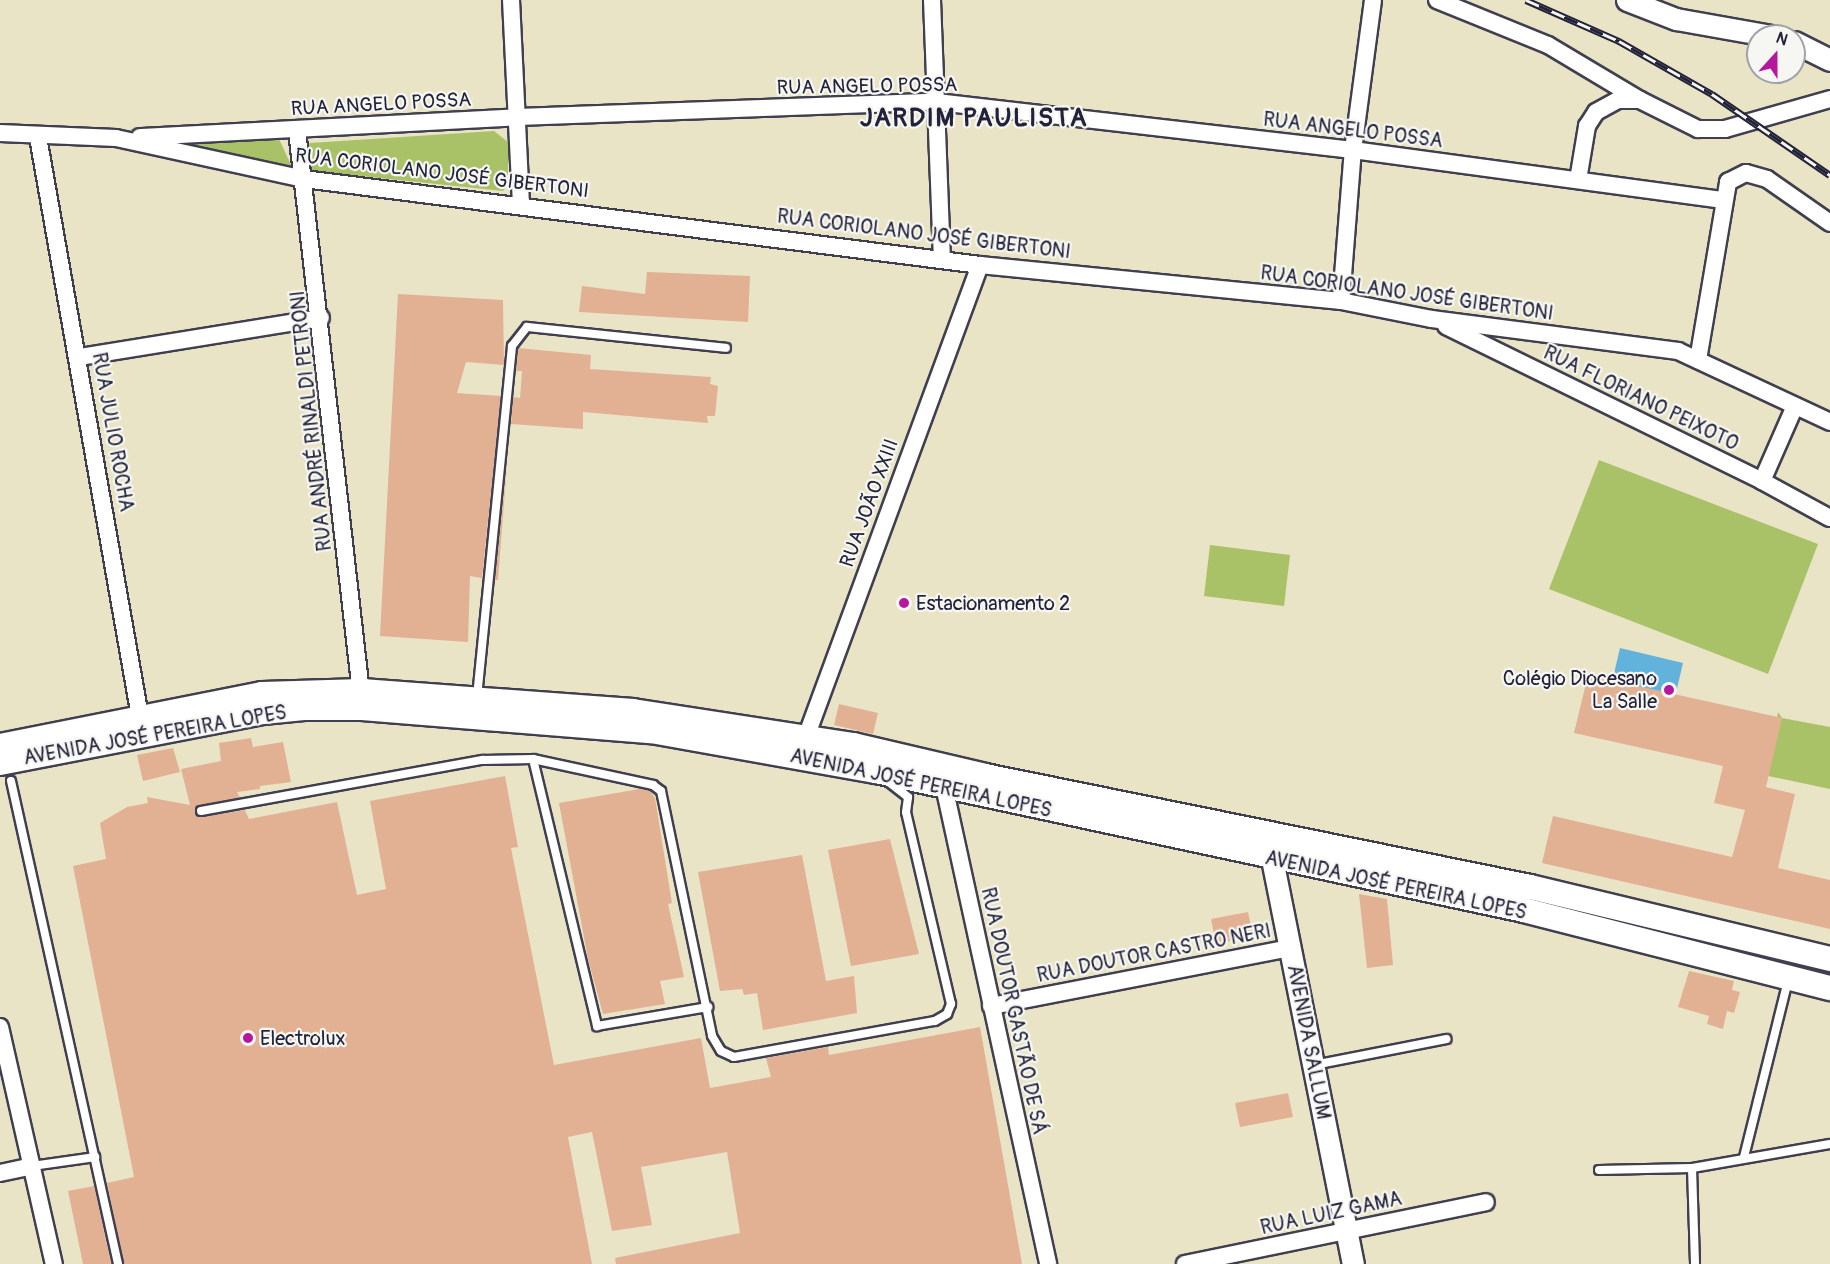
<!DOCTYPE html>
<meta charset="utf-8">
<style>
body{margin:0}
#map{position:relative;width:1830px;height:1264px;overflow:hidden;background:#e9e4c5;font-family:Pangolin,sans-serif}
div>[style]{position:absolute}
.green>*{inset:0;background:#a9c268}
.water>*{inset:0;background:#61b3dc}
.building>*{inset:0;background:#e2b193}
.roads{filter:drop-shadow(2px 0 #403f50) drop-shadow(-2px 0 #403f50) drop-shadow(0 2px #403f50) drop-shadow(0 -2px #403f50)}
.service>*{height:8px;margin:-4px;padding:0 4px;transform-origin:4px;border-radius:4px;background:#fff}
.minor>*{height:16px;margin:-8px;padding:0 8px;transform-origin:8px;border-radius:8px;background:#fff}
.tertiary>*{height:21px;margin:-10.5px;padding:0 10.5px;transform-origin:10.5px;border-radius:10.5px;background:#fff}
.secondary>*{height:24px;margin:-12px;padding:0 12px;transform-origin:12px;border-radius:12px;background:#fff}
.rail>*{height:7px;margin-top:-3.5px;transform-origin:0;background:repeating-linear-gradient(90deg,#f6f6f2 0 14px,#22223b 0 28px);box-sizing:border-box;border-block:2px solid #22223b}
.dots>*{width:16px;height:16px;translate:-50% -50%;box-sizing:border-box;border:3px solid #f6f6f2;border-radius:50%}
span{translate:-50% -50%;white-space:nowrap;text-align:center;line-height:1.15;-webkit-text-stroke:4.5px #f6f6f2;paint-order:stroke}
.street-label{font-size:20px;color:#22223b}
.poi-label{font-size:20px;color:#22223b}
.left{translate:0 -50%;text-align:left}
.right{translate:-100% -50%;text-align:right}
.district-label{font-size:26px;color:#22223b;font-weight:700;letter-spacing:1.5px}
.north{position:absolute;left:1746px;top:24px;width:60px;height:60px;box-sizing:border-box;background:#f6f6f2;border:2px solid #a1a1a9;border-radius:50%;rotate:21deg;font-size:16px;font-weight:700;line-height:24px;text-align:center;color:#22223b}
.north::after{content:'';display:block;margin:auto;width:21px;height:27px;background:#b5179e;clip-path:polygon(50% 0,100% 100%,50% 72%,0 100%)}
</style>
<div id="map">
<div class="green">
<i style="clip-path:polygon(494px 131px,508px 142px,508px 185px,503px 191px,313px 171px,306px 163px,305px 150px,310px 143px)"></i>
<i style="clip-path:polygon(187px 137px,279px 139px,292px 167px,167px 143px)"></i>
<i style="clip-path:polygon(1599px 460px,1818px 544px,1768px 674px,1549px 589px)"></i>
<i style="clip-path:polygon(1210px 545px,1290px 555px,1284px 606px,1204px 596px)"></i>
<i style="clip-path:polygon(1778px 712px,1782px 718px,1830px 727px,1830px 789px,1768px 776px)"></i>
</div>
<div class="water">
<i style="clip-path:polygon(1620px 648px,1683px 663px,1675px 697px,1612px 682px)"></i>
</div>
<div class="building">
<i style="clip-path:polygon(647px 272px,750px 276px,748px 322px,579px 312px,582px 286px,645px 294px)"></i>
<i style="clip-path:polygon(398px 294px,503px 300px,504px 365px,466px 362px,457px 393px,501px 396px,482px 578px,470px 576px,468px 642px,380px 636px)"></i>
<i style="clip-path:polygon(518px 348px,591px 355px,590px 369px,711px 377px,710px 384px,718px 386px,715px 416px,707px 416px,708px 423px,583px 412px,583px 429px,511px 424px,513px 397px,520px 398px,522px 371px,516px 371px)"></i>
<i style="clip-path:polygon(507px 464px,498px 580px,495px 580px)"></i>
<i style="clip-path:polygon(1588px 675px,1782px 718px,1766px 787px,1795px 794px,1778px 868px,1830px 880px,1830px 929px,1542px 863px,1553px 816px,1732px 857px,1745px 810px,1714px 803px,1723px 766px,1574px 733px)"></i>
<i style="clip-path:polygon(839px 704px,878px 713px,873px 734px,834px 725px)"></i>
<i style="clip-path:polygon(251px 738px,253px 747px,283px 742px,291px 782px,260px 786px,260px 789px,237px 792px,240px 798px,199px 805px,196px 815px,202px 817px,245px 810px,249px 819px,337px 802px,357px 895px,386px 889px,370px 801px,505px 776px,518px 847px,511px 848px,554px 1065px,701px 1038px,710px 1088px,771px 1077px,766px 1058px,828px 1047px,829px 1055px,980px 1027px,1022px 1264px,616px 1264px,615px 1258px,740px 1233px,727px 1152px,641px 1167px,652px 1225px,612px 1231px,592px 1132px,568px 1137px,592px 1264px,124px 1264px,107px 1183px,134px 1177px,73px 866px,106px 859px,100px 823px,127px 807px,148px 803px,147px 797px,190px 805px,181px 769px,221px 761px,219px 743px)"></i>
<i style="clip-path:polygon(173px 748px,180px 772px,143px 781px,137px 755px)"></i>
<i style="clip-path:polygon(639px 789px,650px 791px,655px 798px,672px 903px,668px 904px,684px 977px,660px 981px,665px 1004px,603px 1014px,588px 959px,559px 803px)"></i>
<i style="clip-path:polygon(890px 839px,919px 954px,851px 966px,828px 850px)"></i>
<i style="clip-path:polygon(802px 855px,826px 981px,854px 976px,857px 1013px,763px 1030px,757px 993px,744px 995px,742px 989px,720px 991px,698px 872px)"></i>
<i style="clip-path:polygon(1359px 894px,1387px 899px,1393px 965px,1367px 968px)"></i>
<i style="clip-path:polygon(1248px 912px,1253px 936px,1216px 944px,1211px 919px)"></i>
<i style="clip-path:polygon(1689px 971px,1734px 981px,1732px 990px,1740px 992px,1734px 1013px,1727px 1011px,1723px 1029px,1707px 1024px,1709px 1016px,1678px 1007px)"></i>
<i style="clip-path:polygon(1288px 1093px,1293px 1117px,1240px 1127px,1235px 1103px)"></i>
<i style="clip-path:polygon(94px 1186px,111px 1264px,83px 1264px,68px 1191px)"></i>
</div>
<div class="roads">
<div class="service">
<i style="left:477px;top:697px;width:353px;rotate:-84.3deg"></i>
<i style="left:512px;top:346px;width:24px;rotate:-52deg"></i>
<i style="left:527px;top:327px;width:200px;rotate:6deg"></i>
<i style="left:533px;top:759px;width:275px;rotate:76.5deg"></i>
<i style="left:597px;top:1026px;width:113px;rotate:-9.7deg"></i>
<i style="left:11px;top:781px;width:495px;rotate:77.5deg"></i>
<i style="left:201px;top:811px;width:287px;rotate:-10.3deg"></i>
<i style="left:483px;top:760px;width:50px;rotate:-1.1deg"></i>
<i style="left:533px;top:759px;width:123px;rotate:12.2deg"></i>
<i style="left:653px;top:785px;width:10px;rotate:37deg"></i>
<i style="left:661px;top:791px;width:250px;rotate:78.2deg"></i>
<i style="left:712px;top:1036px;width:17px;rotate:59deg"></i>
<i style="left:721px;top:1051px;width:14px;rotate:25deg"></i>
<i style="left:734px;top:1057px;width:204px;rotate:-10.2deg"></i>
<i style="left:935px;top:1021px;width:14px;rotate:-30deg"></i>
<i style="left:947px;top:1014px;width:11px;rotate:-68deg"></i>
<i style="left:951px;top:1004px;width:197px;rotate:-103.2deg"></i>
<i style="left:906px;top:812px;width:15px;rotate:-82deg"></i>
<i style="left:908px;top:797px;width:24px;rotate:-142deg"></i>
<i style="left:1314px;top:1065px;width:135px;rotate:-11.1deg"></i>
<i style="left:1744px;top:1157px;width:181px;rotate:-76deg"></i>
<i style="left:32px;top:1166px;width:64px;rotate:-8.1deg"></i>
<i style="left:1692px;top:1168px;width:96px;rotate:88.2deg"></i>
<i style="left:1599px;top:1170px;width:93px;rotate:-1.2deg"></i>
<i style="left:1692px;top:1168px;width:140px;rotate:-9.9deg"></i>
</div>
<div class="minor">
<i style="left:511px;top:0;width:204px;rotate:87.2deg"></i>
<i style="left:932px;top:0;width:258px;rotate:87.8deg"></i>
<i style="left:1437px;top:0;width:120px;rotate:22.1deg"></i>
<i style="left:1548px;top:45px;width:107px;rotate:30.9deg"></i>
<i style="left:297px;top:130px;width:575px;rotate:83.51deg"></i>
<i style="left:0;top:133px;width:116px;rotate:2.5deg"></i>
<i style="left:116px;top:138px;width:192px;rotate:12.3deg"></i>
<i style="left:304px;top:179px;width:681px;rotate:7.25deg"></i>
<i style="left:980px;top:265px;width:363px;rotate:5.7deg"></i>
<i style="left:1341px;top:301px;width:93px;rotate:11.2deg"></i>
<i style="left:1432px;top:319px;width:248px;rotate:7.4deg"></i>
<i style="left:1678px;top:351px;width:168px;rotate:25deg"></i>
<i style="left:38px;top:137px;width:600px;rotate:80.02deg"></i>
<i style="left:140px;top:137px;width:380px;rotate:-3deg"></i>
<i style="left:519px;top:117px;width:419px;rotate:-2.1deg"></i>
<i style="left:938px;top:102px;width:418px;rotate:6.6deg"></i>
<i style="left:1353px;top:150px;width:372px;rotate:7.7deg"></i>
<i style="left:1578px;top:180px;width:55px;rotate:-80.5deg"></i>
<i style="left:1587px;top:126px;width:17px;rotate:-57deg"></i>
<i style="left:1596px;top:112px;width:25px;rotate:-29deg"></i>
<i style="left:1618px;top:100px;width:22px"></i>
<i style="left:1640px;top:100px;width:65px;rotate:26.6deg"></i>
<i style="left:1698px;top:129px;width:27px"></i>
<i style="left:1725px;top:129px;width:109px;rotate:-15.9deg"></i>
<i style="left:1341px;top:301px;width:151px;rotate:-85.5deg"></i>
<i style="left:1353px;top:150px;width:151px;rotate:-82.4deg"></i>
<i style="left:1446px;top:326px;width:352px;rotate:26.1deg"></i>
<i style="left:1762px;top:481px;width:77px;rotate:28.6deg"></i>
<i style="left:79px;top:357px;width:245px;rotate:-9.2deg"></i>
<i style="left:1698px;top:360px;width:181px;rotate:-80.4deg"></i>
<i style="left:1728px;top:182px;width:20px;rotate:-27deg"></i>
<i style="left:1746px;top:173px;width:22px;rotate:16deg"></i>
<i style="left:1767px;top:179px;width:77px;rotate:34.9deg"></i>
<i style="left:1762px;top:481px;width:82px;rotate:-66.3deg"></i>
<i style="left:802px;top:748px;width:515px;rotate:-69.77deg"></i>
<i style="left:947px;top:777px;width:9px;rotate:108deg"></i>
<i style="left:944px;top:786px;width:489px;rotate:77.7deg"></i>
<i style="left:991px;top:1006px;width:305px;rotate:-11deg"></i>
<i style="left:0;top:1027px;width:243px;rotate:77.2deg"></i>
<i style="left:0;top:1173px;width:33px;rotate:-12deg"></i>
<i style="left:1185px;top:1264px;width:307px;rotate:-11.6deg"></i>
</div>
<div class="tertiary">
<i style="left:1627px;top:0;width:53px;rotate:21.2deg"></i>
<i style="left:1676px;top:19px;width:97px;rotate:10.1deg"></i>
<i style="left:1794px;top:42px;width:40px;rotate:26.6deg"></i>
<i style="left:1260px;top:845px;width:18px;rotate:49deg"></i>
<i style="left:1272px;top:859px;width:413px;rotate:78.7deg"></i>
</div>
<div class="secondary">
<i style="left:0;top:746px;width:267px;rotate:-11.2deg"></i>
<i style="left:262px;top:694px;width:100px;rotate:-1.7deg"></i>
<i style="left:362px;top:691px;width:272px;rotate:4.2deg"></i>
<i style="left:633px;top:711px;width:223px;rotate:8.8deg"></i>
<i style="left:853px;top:745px;width:136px;rotate:13.2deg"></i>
<i style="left:985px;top:776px;width:556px;rotate:11.51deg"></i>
<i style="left:1530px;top:887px;width:309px;rotate:13.5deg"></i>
<i style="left:0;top:763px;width:268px;rotate:-11deg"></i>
<i style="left:263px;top:712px;width:41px;rotate:-5.6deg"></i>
<i style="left:304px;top:708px;width:58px"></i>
<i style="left:362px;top:708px;width:290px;rotate:4.6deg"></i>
<i style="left:651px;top:731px;width:229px;rotate:10.1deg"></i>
<i style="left:876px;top:771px;width:663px;rotate:12.11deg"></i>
<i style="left:1524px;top:910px;width:316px;rotate:14.3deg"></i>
</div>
</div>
<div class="rail">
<i style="left:1526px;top:0;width:102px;rotate:23.8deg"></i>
<i style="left:1619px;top:41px;width:107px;rotate:29.7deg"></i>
<i style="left:1712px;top:94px;width:143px;rotate:34.5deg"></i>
</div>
<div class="dots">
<i style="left:904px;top:603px;background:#b5179e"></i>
<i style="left:1669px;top:690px;background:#b5179e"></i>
<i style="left:248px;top:1038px;background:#b5179e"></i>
</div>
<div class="street-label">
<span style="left:867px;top:86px;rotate:-1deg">RUA ANGELO POSSA</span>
<span style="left:381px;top:104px;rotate:-3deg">RUA ANGELO POSSA</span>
<span style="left:1353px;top:130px;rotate:7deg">RUA ANGELO POSSA</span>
<span style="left:442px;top:173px;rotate:7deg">RUA CORIOLANO JOSÉ GIBERTONI</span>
<span style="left:924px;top:234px;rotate:7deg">RUA CORIOLANO JOSÉ GIBERTONI</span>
<span style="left:1407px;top:293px;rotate:8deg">RUA CORIOLANO JOSÉ GIBERTONI</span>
<span style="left:1641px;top:398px;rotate:26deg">RUA FLORIANO PEIXOTO</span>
<span style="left:311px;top:421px;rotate:-96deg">RUA ANDRÉ RINALDI PETRONI</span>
<span style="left:113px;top:432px;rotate:80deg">RUA JULIO ROCHA</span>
<span style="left:869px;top:503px;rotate:-70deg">RUA JOÃO XXIII</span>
<span style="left:155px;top:735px;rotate:-10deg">AVENIDA JOSÉ PEREIRA LOPES</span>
<span style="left:921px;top:783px;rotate:12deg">AVENIDA JOSÉ PEREIRA LOPES</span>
<span style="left:1396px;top:885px;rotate:12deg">AVENIDA JOSÉ PEREIRA LOPES</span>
<span style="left:1154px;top:953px;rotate:-11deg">RUA DOUTOR CASTRO NERI</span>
<span style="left:1014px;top:1011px;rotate:78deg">RUA DOUTOR GASTÃO DE SÁ</span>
<span style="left:1309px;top:1042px;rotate:79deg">AVENIDA SALLUM</span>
<span style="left:1331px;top:1213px;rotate:-12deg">RUA LUIZ GAMA</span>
</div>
<div class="poi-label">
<span class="left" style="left:916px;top:603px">Estacionamento 2</span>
<span class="right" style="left:1657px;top:690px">Colégio Diocesano<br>La Salle</span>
<span class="left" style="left:260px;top:1038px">Electrolux</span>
</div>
<div class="district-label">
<span style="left:974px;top:119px">JARDIM PAULISTA</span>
</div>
<div class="north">N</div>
</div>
